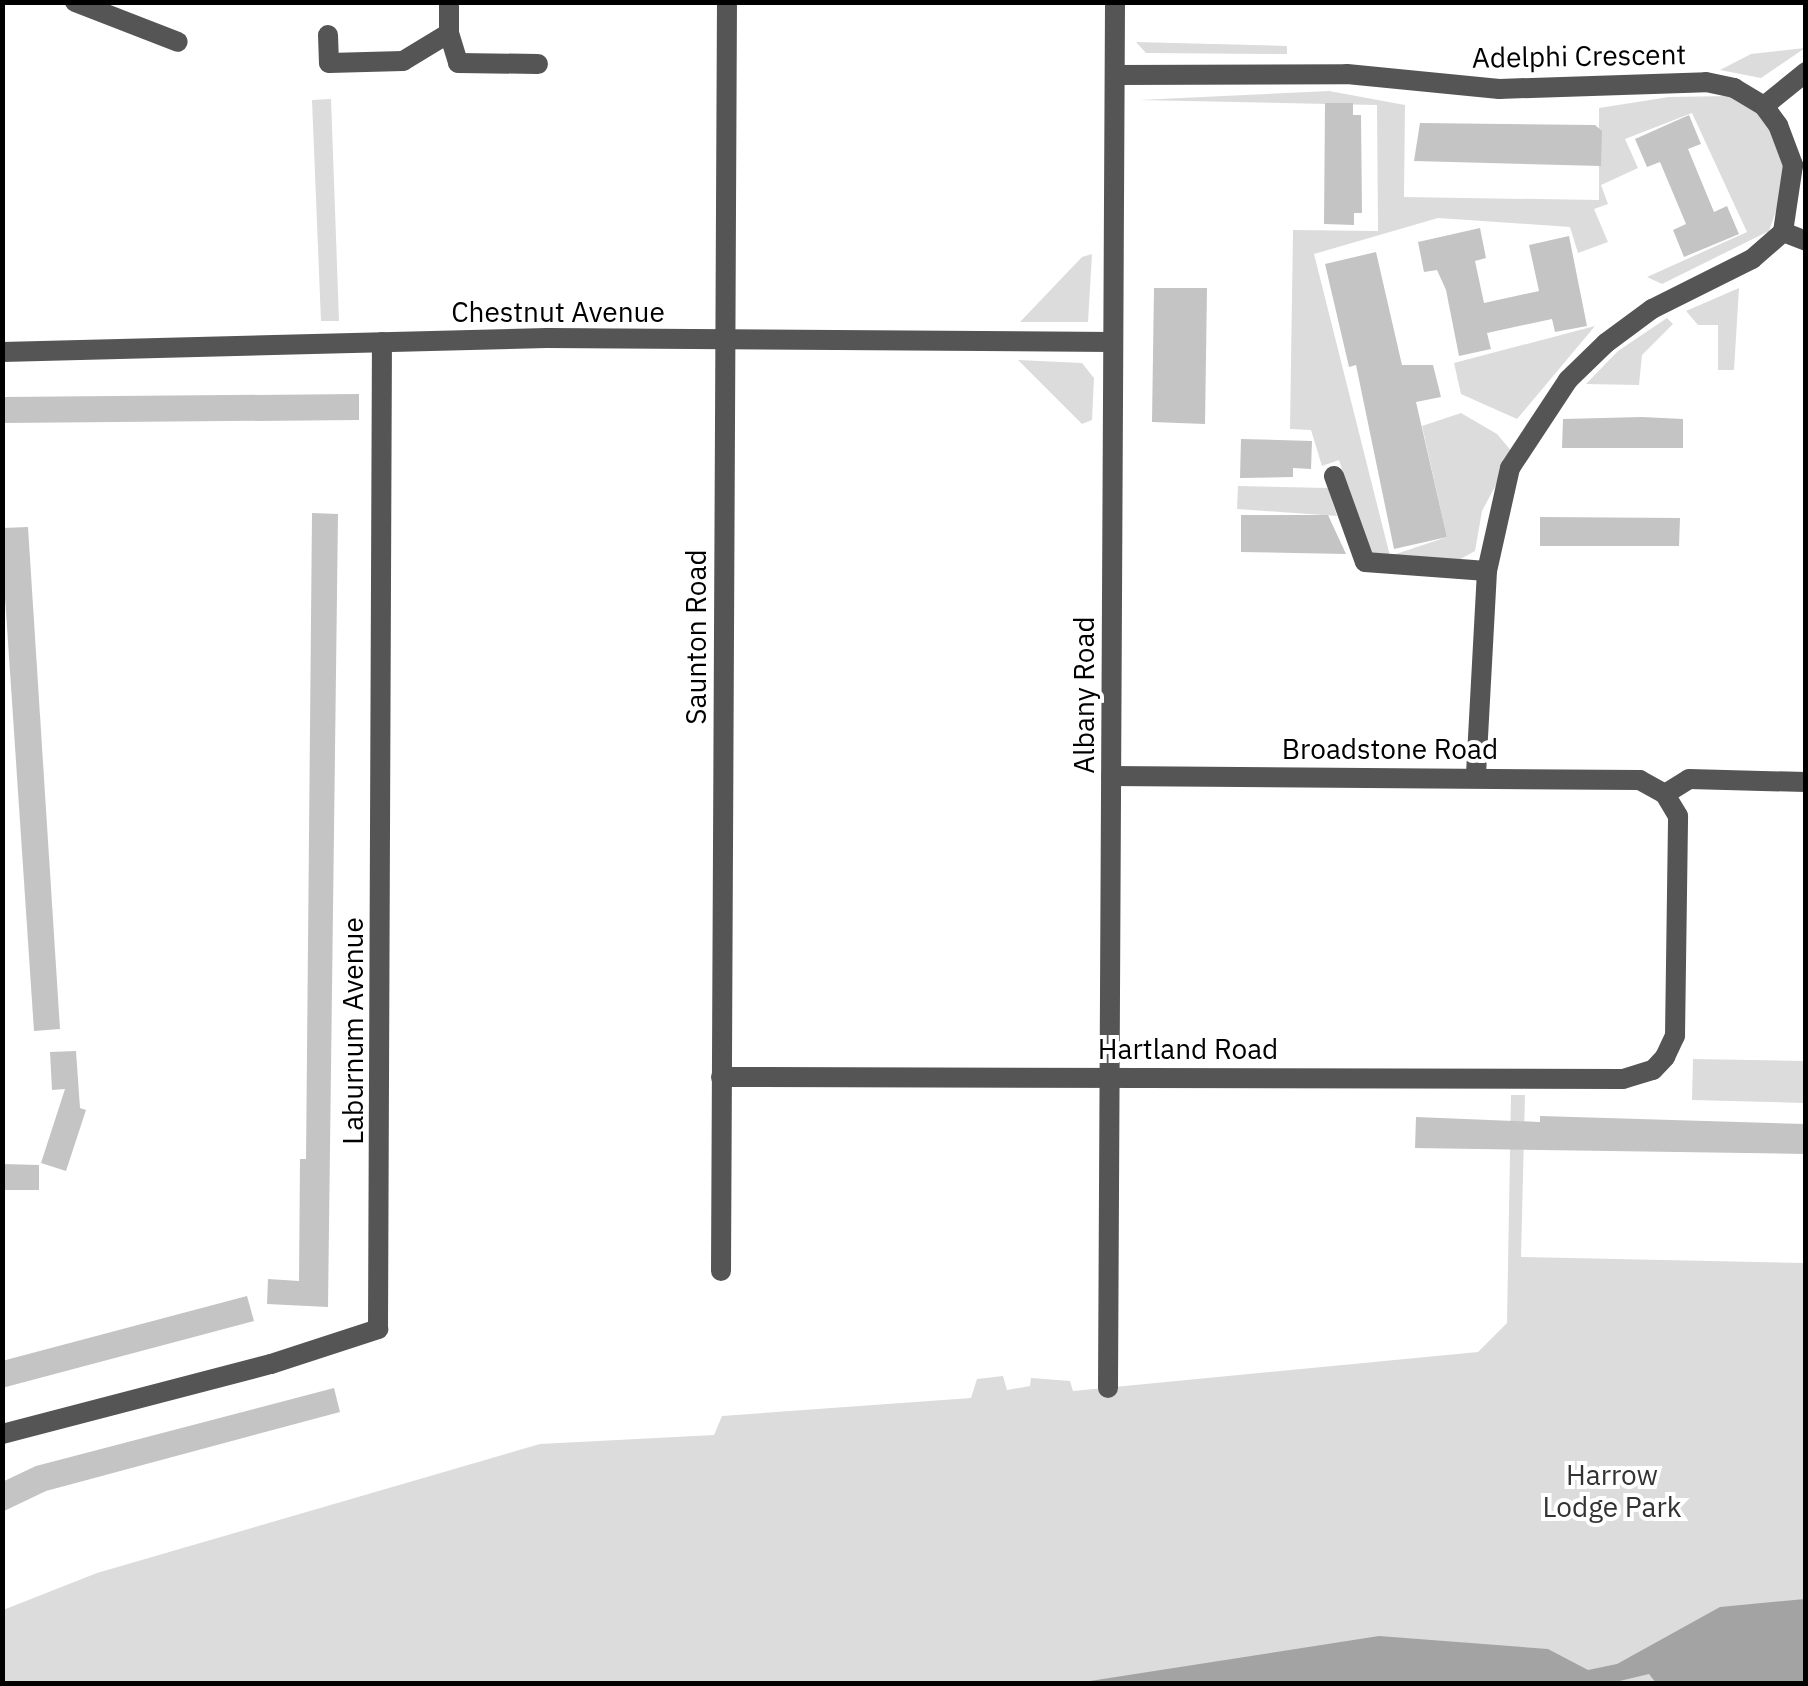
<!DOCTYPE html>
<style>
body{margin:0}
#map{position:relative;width:1808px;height:1686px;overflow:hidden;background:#fff;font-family:"IBM Plex Sans",sans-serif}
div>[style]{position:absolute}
.green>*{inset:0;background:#dcdcdc}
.water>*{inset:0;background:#a3a3a3}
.building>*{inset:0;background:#c4c4c4}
.minor>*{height:20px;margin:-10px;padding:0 10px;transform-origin:10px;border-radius:10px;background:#555}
span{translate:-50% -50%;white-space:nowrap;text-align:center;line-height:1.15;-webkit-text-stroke:8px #fff;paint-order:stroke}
.street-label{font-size:28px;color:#000}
.park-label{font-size:28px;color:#333}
.frame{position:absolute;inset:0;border:5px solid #000;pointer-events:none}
</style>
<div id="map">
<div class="green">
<i style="clip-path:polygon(1136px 42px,1287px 46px,1287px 54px,1146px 53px)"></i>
<i style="clip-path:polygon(1805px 48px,1761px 78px,1720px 70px,1751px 54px)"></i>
<i style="clip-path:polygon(1329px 91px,1405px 105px,1404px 197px,1599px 200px,1599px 108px,1669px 97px,1729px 96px,1755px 110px,1779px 140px,1787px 179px,1769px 231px,1662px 284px,1647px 277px,1747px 232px,1692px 113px,1625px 139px,1638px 168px,1601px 185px,1608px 204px,1594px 209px,1608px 242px,1578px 253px,1570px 227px,1438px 218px,1314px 254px,1390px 556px,1447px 537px,1422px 426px,1461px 413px,1497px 434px,1513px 453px,1482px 511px,1475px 551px,1457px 561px,1370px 555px,1339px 460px,1322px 466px,1311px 430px,1290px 429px,1293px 230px,1378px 231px,1377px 105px,1139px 100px)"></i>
<i style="clip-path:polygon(331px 99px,339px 321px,321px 321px,312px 100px)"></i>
<i style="clip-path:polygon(1092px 254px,1088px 322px,1020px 322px,1082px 257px)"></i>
<i style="clip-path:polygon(1739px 288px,1734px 370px,1718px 370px,1718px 325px,1698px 325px,1686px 311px)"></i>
<i style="clip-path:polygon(1667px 318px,1673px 324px,1642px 355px,1639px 385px,1586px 384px,1618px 351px)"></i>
<i style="clip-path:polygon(1595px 326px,1517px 419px,1461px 394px,1454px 363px)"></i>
<i style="clip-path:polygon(1018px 360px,1082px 363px,1094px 378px,1092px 420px,1082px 424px)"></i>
<i style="clip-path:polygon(1238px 486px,1328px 488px,1337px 516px,1237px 509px)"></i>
<i style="clip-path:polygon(1693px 1059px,1805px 1061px,1805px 1103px,1692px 1100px)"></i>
<i style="clip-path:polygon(1511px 1095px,1525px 1095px,1521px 1257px,1805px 1263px,1805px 1683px,3px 1684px,3px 1610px,97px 1573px,540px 1444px,714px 1435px,722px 1416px,971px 1398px,977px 1379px,1003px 1376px,1007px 1390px,1030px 1386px,1031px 1378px,1070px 1381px,1073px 1391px,1478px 1352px,1507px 1323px)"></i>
</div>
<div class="water">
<i style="clip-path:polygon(1805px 1599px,1805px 1683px,1656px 1683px,1649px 1674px,1607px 1684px,1077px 1683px,1379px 1636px,1548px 1649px,1588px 1670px,1617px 1664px,1720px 1607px)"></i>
</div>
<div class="building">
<i style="clip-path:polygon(1325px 103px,1353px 103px,1353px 115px,1361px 115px,1362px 213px,1354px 213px,1354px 225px,1324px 224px)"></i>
<i style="clip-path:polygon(1689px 115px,1701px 144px,1688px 149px,1714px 212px,1727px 206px,1739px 234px,1684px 257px,1673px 230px,1686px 224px,1660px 162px,1647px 167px,1635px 139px)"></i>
<i style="clip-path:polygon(1420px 123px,1595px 125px,1602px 131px,1601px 166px,1414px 161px)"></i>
<i style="clip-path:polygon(1480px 228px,1486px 258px,1475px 261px,1484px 303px,1539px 291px,1529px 245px,1569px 236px,1587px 326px,1555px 332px,1552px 319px,1487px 333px,1491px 349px,1459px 356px,1446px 290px,1437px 270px,1424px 272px,1418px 242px)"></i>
<i style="clip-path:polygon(1376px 252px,1402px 365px,1433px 365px,1441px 397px,1416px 402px,1447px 537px,1394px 549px,1356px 365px,1349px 367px,1325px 264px)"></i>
<i style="clip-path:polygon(1154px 288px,1207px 288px,1205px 424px,1152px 422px)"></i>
<i style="clip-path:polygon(359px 394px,359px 420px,2px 423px,2px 397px)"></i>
<i style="clip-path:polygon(1642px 417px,1683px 419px,1683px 448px,1562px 448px,1563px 419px)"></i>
<i style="clip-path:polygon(1241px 439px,1312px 441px,1311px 469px,1293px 468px,1293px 477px,1240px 478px)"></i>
<i style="clip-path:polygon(312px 513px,338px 514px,328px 1307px,267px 1304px,268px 1279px,299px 1281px,300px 1159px,306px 1159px)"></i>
<i style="clip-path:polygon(1241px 515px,1328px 515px,1346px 554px,1241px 552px)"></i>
<i style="clip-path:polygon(1540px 517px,1680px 518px,1679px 546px,1540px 546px)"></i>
<i style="clip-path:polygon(28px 527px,60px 1029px,34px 1031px,2px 552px,2px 528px)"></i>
<i style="clip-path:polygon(76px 1051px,80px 1108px,86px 1110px,66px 1171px,41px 1163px,65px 1089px,52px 1090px,50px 1052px)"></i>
<i style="clip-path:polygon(1540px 1116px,1806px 1124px,1806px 1154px,1415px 1148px,1416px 1117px,1540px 1122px)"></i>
<i style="clip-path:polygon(2px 1164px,39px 1165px,39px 1190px,2px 1190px)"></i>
<i style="clip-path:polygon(247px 1296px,254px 1321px,2px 1388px,2px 1361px)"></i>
<i style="clip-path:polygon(334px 1388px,340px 1412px,46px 1491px,2px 1512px,2px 1482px,36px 1466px)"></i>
</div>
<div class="minor">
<i style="left:75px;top:2px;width:110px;rotate:21.2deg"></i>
<i style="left:449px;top:33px;width:31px;rotate:73deg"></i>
<i style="left:458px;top:63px;width:80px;rotate:0.7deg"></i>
<i style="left:328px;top:35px;width:28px;rotate:88deg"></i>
<i style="left:329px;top:63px;width:74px;rotate:-1.5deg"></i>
<i style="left:403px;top:61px;width:54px;rotate:-31.3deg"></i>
<i style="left:449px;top:33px;width:31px;rotate:-90deg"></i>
<i style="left:1115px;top:75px;width:232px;rotate:-0.2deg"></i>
<i style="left:1347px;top:74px;width:153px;rotate:5.6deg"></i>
<i style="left:1499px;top:89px;width:207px;rotate:-1.9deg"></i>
<i style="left:1706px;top:82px;width:29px;rotate:12deg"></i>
<i style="left:1734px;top:88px;width:35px;rotate:31deg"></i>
<i style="left:1764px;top:106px;width:24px;rotate:54deg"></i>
<i style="left:1778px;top:125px;width:43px;rotate:69.4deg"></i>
<i style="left:1793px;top:165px;width:68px;rotate:98.5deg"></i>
<i style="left:1783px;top:232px;width:41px;rotate:138.9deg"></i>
<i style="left:1752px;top:259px;width:112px;rotate:153.4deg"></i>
<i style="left:1652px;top:309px;width:57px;rotate:143.5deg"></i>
<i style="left:1606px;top:343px;width:53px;rotate:135.8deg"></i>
<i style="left:1568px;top:380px;width:105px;rotate:123.4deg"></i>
<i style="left:1510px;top:468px;width:106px;rotate:102.6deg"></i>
<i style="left:1487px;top:571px;width:206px;rotate:93.1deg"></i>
<i style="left:1764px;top:106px;width:54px;rotate:-39deg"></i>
<i style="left:1783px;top:232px;width:25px;rotate:21deg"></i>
<i style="left:2px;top:352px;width:545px;rotate:-1.47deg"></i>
<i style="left:547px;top:338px;width:566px;rotate:0.4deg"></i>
<i style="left:1334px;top:476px;width:91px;rotate:70.2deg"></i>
<i style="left:1365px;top:562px;width:122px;rotate:4.2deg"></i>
<i style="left:1665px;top:794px;width:28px;rotate:-32deg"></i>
<i style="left:1689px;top:779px;width:117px;rotate:1.5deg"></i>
<i style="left:721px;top:1077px;width:902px;rotate:0.13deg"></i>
<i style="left:1623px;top:1079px;width:31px;rotate:-17deg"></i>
<i style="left:1653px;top:1070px;width:18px;rotate:-47deg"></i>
<i style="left:1665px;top:1057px;width:23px;rotate:-65deg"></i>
<i style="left:1675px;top:1036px;width:220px;rotate:-89.2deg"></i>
<i style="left:1678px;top:816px;width:26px;rotate:-121deg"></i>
<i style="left:1665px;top:794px;width:29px;rotate:-151deg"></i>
<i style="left:1640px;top:780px;width:529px;rotate:-179.57deg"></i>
<i style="left:721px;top:1271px;width:1269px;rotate:-89.73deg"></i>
<i style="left:1108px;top:1388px;width:1386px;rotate:-89.71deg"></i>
<i style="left:2px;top:1434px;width:278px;rotate:-14.6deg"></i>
<i style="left:271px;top:1364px;width:113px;rotate:-18.1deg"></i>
<i style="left:378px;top:1329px;width:987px;rotate:-89.77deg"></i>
</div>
<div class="street-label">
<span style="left:1579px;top:56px;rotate:-1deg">Adelphi Crescent</span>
<span style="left:558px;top:312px">Chestnut Avenue</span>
<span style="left:696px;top:637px;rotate:-90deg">Saunton Road</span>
<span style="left:1084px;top:695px;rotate:-90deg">Albany Road</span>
<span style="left:1390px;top:749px">Broadstone Road</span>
<span style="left:353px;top:1031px;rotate:-90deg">Laburnum Avenue</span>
<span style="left:1188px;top:1049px">Hartland Road</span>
</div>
<div class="park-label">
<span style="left:1612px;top:1491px">Harrow<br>Lodge Park</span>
</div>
<div class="frame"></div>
</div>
